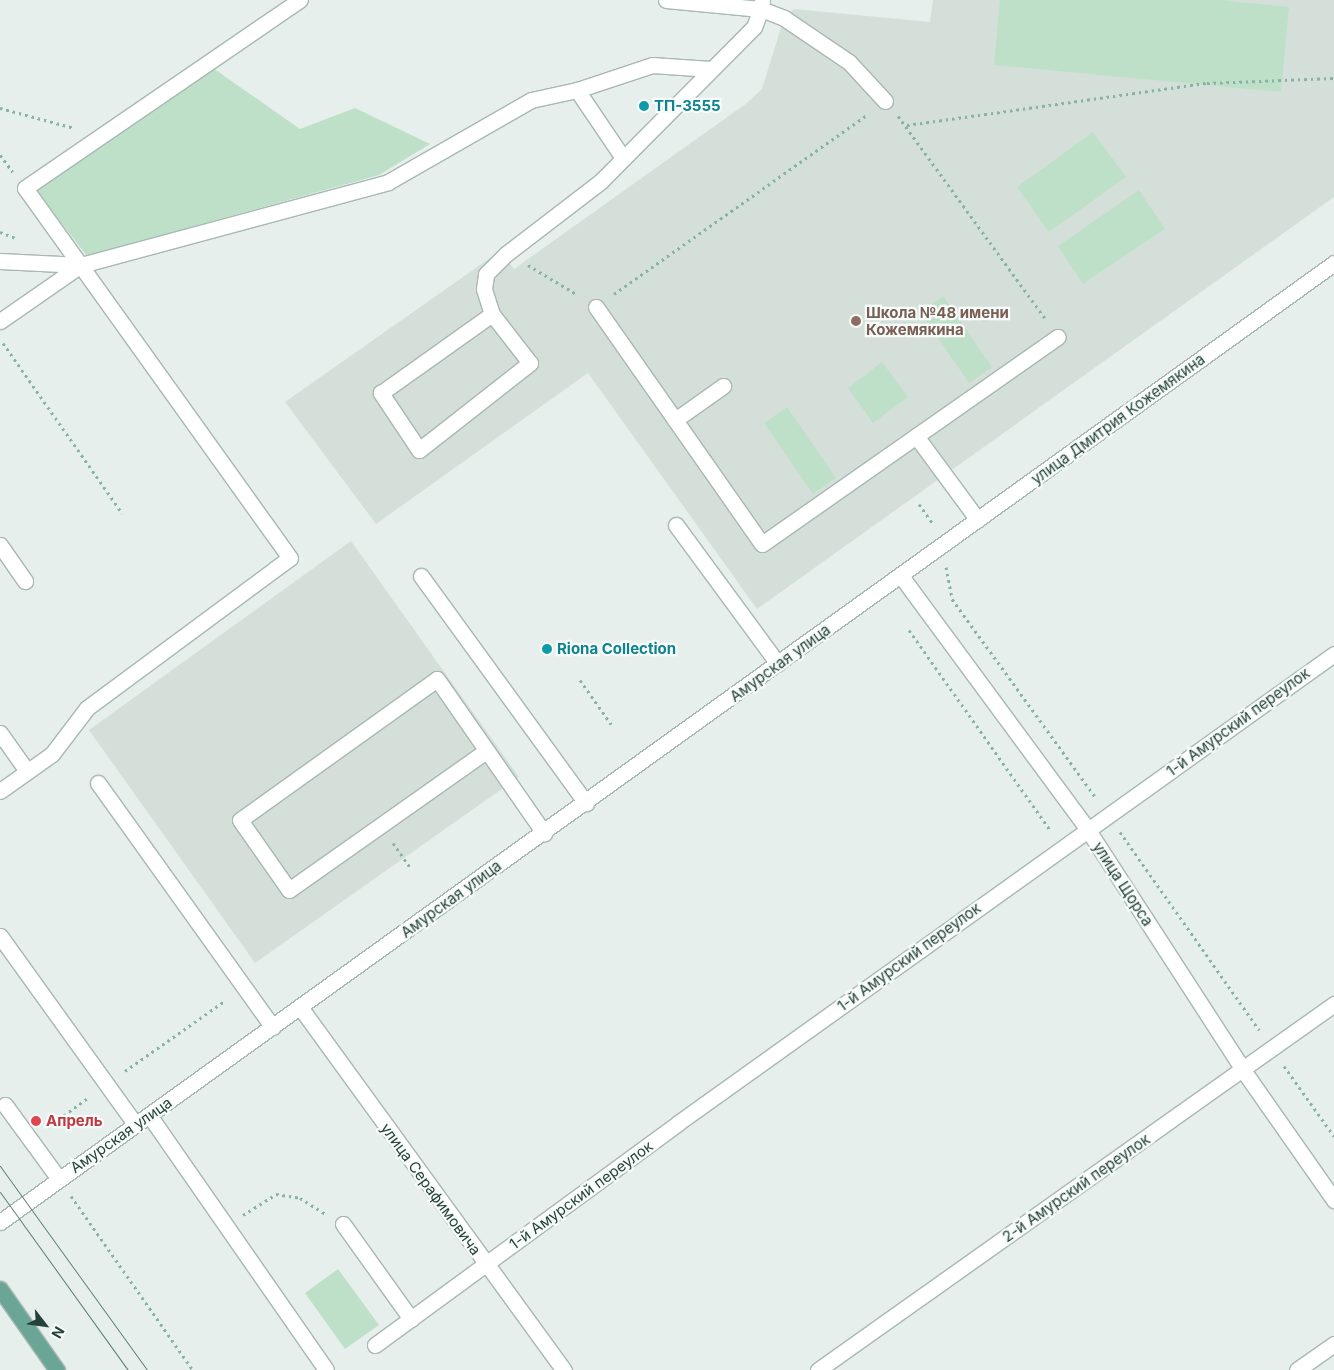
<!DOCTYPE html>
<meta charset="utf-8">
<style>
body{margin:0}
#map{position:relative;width:1334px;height:1370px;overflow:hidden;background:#e6efeb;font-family:Inter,sans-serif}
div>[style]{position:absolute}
.built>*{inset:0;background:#d4dfda}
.green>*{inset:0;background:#bfe0c8}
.path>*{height:3px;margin-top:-1.5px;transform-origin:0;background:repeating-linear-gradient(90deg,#86b3a5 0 2.5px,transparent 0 6.5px)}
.roads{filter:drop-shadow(1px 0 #a8b8b2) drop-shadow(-1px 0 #a8b8b2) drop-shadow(0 1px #a8b8b2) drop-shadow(0 -1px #a8b8b2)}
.minor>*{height:15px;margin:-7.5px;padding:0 7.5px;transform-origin:7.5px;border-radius:7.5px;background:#fff}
.major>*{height:15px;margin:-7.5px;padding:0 7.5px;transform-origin:7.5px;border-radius:7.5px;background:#6aa596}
.tram>*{height:1px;margin:-0.5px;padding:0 0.5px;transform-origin:0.5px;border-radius:0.5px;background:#5f7d75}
.dots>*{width:14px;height:14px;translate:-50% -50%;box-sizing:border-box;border:2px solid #f7fbf9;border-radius:50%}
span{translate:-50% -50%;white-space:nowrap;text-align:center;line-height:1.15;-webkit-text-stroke:4.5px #f7fbf9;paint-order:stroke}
.culture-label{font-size:15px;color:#0d838f;font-weight:700}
.left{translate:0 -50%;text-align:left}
.education-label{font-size:15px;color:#785e54;font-weight:700}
.street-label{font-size:15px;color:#24423a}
.health-label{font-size:15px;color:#be3a42;font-weight:700}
.north{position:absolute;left:20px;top:1300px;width:50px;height:50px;-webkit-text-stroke:4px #f7fbf9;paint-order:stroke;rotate:120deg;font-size:14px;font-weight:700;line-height:20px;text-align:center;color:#24423a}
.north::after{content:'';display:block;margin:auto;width:18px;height:22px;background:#24423a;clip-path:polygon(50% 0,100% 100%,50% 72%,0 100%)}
</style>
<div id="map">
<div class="built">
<i style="clip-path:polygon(933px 0,1334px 0,1334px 197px,757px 609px,588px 373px,376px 524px,285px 402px,500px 251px,514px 269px,747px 103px,762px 89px,784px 18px,794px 9px,930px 22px)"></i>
<i style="clip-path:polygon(351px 541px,519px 777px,255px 963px,89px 730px)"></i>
</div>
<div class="green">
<i style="clip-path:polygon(1000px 0,1220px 0,1289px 7px,1281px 92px,994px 65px)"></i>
<i style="clip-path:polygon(210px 66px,300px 129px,355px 108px,430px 144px,379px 175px,87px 256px,34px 188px)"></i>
<i style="clip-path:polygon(1093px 132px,1126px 177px,1049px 232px,1017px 187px)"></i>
<i style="clip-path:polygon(1139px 190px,1165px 229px,1083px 284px,1058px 246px)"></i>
<i style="clip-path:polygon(943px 296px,992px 367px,969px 383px,920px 312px)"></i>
<i style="clip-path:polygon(882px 362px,908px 397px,873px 423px,848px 388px)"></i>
<i style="clip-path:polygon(787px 407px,836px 478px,813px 494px,764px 423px)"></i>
<i style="clip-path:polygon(338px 1269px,379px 1325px,345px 1349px,305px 1293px)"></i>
</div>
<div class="path">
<i style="left:0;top:108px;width:77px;rotate:15.1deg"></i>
<i style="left:898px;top:116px;width:252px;rotate:54deg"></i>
<i style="left:907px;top:125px;width:303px;rotate:-8deg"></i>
<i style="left:1207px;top:83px;width:127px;rotate:-2.3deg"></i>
<i style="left:0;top:155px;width:21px;rotate:53deg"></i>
<i style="left:0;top:232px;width:17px;rotate:21deg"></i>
<i style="left:528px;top:265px;width:58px;rotate:31deg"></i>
<i style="left:614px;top:294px;width:311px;rotate:-35.3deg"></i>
<i style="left:3px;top:343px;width:208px;rotate:55deg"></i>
<i style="left:919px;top:504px;width:24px;rotate:55deg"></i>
<i style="left:946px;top:567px;width:33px;rotate:79deg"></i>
<i style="left:952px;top:599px;width:247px;rotate:54.1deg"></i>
<i style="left:909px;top:630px;width:245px;rotate:54.8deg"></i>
<i style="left:580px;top:680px;width:54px;rotate:54.8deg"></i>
<i style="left:1120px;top:832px;width:242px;rotate:54.9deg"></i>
<i style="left:393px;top:843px;width:29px;rotate:55deg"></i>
<i style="left:1284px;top:1066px;width:86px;rotate:54.5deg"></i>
<i style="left:125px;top:1071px;width:123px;rotate:-35.1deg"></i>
<i style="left:48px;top:1127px;width:51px;rotate:-36.2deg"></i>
<i style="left:71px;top:1196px;width:213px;rotate:55deg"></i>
<i style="left:243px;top:1215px;width:39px;rotate:-32deg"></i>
<i style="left:276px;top:1194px;width:24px;rotate:9deg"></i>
<i style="left:300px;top:1198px;width:31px;rotate:32deg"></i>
</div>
<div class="roads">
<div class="minor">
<i style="left:666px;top:0;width:95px;rotate:5.4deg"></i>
<i style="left:761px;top:9px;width:8px;rotate:-83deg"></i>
<i style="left:577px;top:90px;width:82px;rotate:55.9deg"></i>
<i style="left:0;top:261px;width:81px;rotate:2.8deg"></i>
<i style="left:81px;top:265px;width:318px;rotate:-15.1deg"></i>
<i style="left:388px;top:182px;width:165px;rotate:-29.8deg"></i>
<i style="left:531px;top:100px;width:47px;rotate:-12.3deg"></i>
<i style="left:577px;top:90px;width:79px;rotate:-18.4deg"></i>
<i style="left:652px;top:65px;width:59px;rotate:3.9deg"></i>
<i style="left:596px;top:307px;width:289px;rotate:55deg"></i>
<i style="left:762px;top:544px;width:361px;rotate:-35deg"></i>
<i style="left:492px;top:314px;width:26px;rotate:-108deg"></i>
<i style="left:484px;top:289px;width:15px;rotate:-82deg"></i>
<i style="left:486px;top:274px;width:28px;rotate:-45deg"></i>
<i style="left:506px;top:254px;width:120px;rotate:-37.5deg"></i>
<i style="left:601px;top:181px;width:217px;rotate:-45.2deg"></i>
<i style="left:754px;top:27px;width:19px;rotate:-69deg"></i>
<i style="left:761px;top:9px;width:25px;rotate:21deg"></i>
<i style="left:784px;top:18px;width:78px;rotate:34.1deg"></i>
<i style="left:849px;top:62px;width:53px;rotate:47.3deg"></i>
<i style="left:492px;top:314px;width:62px;rotate:52.2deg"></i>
<i style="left:530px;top:363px;width:141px;rotate:141.9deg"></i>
<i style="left:419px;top:450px;width:69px;rotate:-123.7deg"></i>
<i style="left:381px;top:393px;width:136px;rotate:-35.4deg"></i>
<i style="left:0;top:321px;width:98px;rotate:-34.7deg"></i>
<i style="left:675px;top:420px;width:59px;rotate:-35.3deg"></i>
<i style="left:916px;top:436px;width:104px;rotate:53.6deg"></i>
<i style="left:676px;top:525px;width:172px;rotate:53.7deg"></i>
<i style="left:0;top:545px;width:44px;rotate:55.2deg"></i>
<i style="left:421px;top:576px;width:281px;rotate:54deg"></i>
<i style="left:901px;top:576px;width:315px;rotate:53.6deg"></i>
<i style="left:1088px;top:830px;width:286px;rotate:57.1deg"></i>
<i style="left:1243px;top:1070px;width:159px;rotate:55deg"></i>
<i style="left:0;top:733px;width:47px;rotate:54.6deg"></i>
<i style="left:486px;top:751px;width:241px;rotate:144.8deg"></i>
<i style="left:289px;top:890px;width:85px;rotate:-125deg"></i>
<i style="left:240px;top:820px;width:242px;rotate:-35.6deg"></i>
<i style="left:437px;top:679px;width:188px;rotate:55.2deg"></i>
<i style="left:98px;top:783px;width:300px;rotate:54.4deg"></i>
<i style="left:0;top:791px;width:64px;rotate:-35.4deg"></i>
<i style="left:52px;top:754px;width:58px;rotate:-52.7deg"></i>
<i style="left:87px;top:708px;width:252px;rotate:-36.5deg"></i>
<i style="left:290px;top:558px;width:455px;rotate:-125.6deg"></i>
<i style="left:25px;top:188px;width:333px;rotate:-34.4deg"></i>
<i style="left:0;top:936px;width:233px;rotate:54.3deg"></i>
<i style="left:300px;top:1007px;width:449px;rotate:54deg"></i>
<i style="left:5px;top:1105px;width:92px;rotate:53.9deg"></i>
<i style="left:149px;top:1115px;width:310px;rotate:55.2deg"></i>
<i style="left:0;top:1222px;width:1643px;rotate:-35.71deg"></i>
<i style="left:343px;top:1224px;width:117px;rotate:54.4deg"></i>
<i style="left:375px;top:1345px;width:376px;rotate:-36.2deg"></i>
<i style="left:678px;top:1123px;width:806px;rotate:-35.56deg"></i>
<i style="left:818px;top:1370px;width:633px;rotate:-35.35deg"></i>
<i style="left:1297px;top:1370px;width:45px;rotate:-35.1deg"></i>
</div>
<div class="major">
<i style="left:0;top:1289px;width:99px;rotate:54.9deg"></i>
</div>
</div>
<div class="tram">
<i style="left:0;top:1166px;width:251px;rotate:54.2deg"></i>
<i style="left:0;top:1192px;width:219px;rotate:54.3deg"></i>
</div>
<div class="dots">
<i style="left:644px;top:106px;background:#0f9aa8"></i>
<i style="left:856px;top:321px;background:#8d6e63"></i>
<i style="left:547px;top:649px;background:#0f9aa8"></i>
<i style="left:36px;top:1121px;background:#e0444e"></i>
</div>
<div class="culture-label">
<span class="left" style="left:654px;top:106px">ТП-3555</span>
<span class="left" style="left:557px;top:649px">Riona Collection</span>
</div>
<div class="education-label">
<span class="left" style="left:866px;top:321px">Школа №48 имени<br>Кожемякина</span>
</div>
<div class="street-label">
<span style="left:1118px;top:419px;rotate:-36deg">улица Дмитрия Кожемякина</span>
<span style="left:780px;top:663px;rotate:-36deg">Амурская улица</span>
<span style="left:1238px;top:722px;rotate:-36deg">1-й Амурский переулок</span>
<span style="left:1123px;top:884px;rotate:57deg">улица Щорса</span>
<span style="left:451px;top:899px;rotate:-36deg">Амурская улица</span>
<span style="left:909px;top:957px;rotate:-36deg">1-й Амурский переулок</span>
<span style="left:121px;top:1135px;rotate:-35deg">Амурская улица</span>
<span style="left:1076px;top:1188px;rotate:-35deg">2-й Амурский переулок</span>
<span style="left:431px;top:1189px;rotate:54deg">улица Серафимовича</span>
<span style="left:581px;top:1195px;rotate:-36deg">1-й Амурский переулок</span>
</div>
<div class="health-label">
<span class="left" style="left:46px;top:1121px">Апрель</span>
</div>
<div class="north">N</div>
</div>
